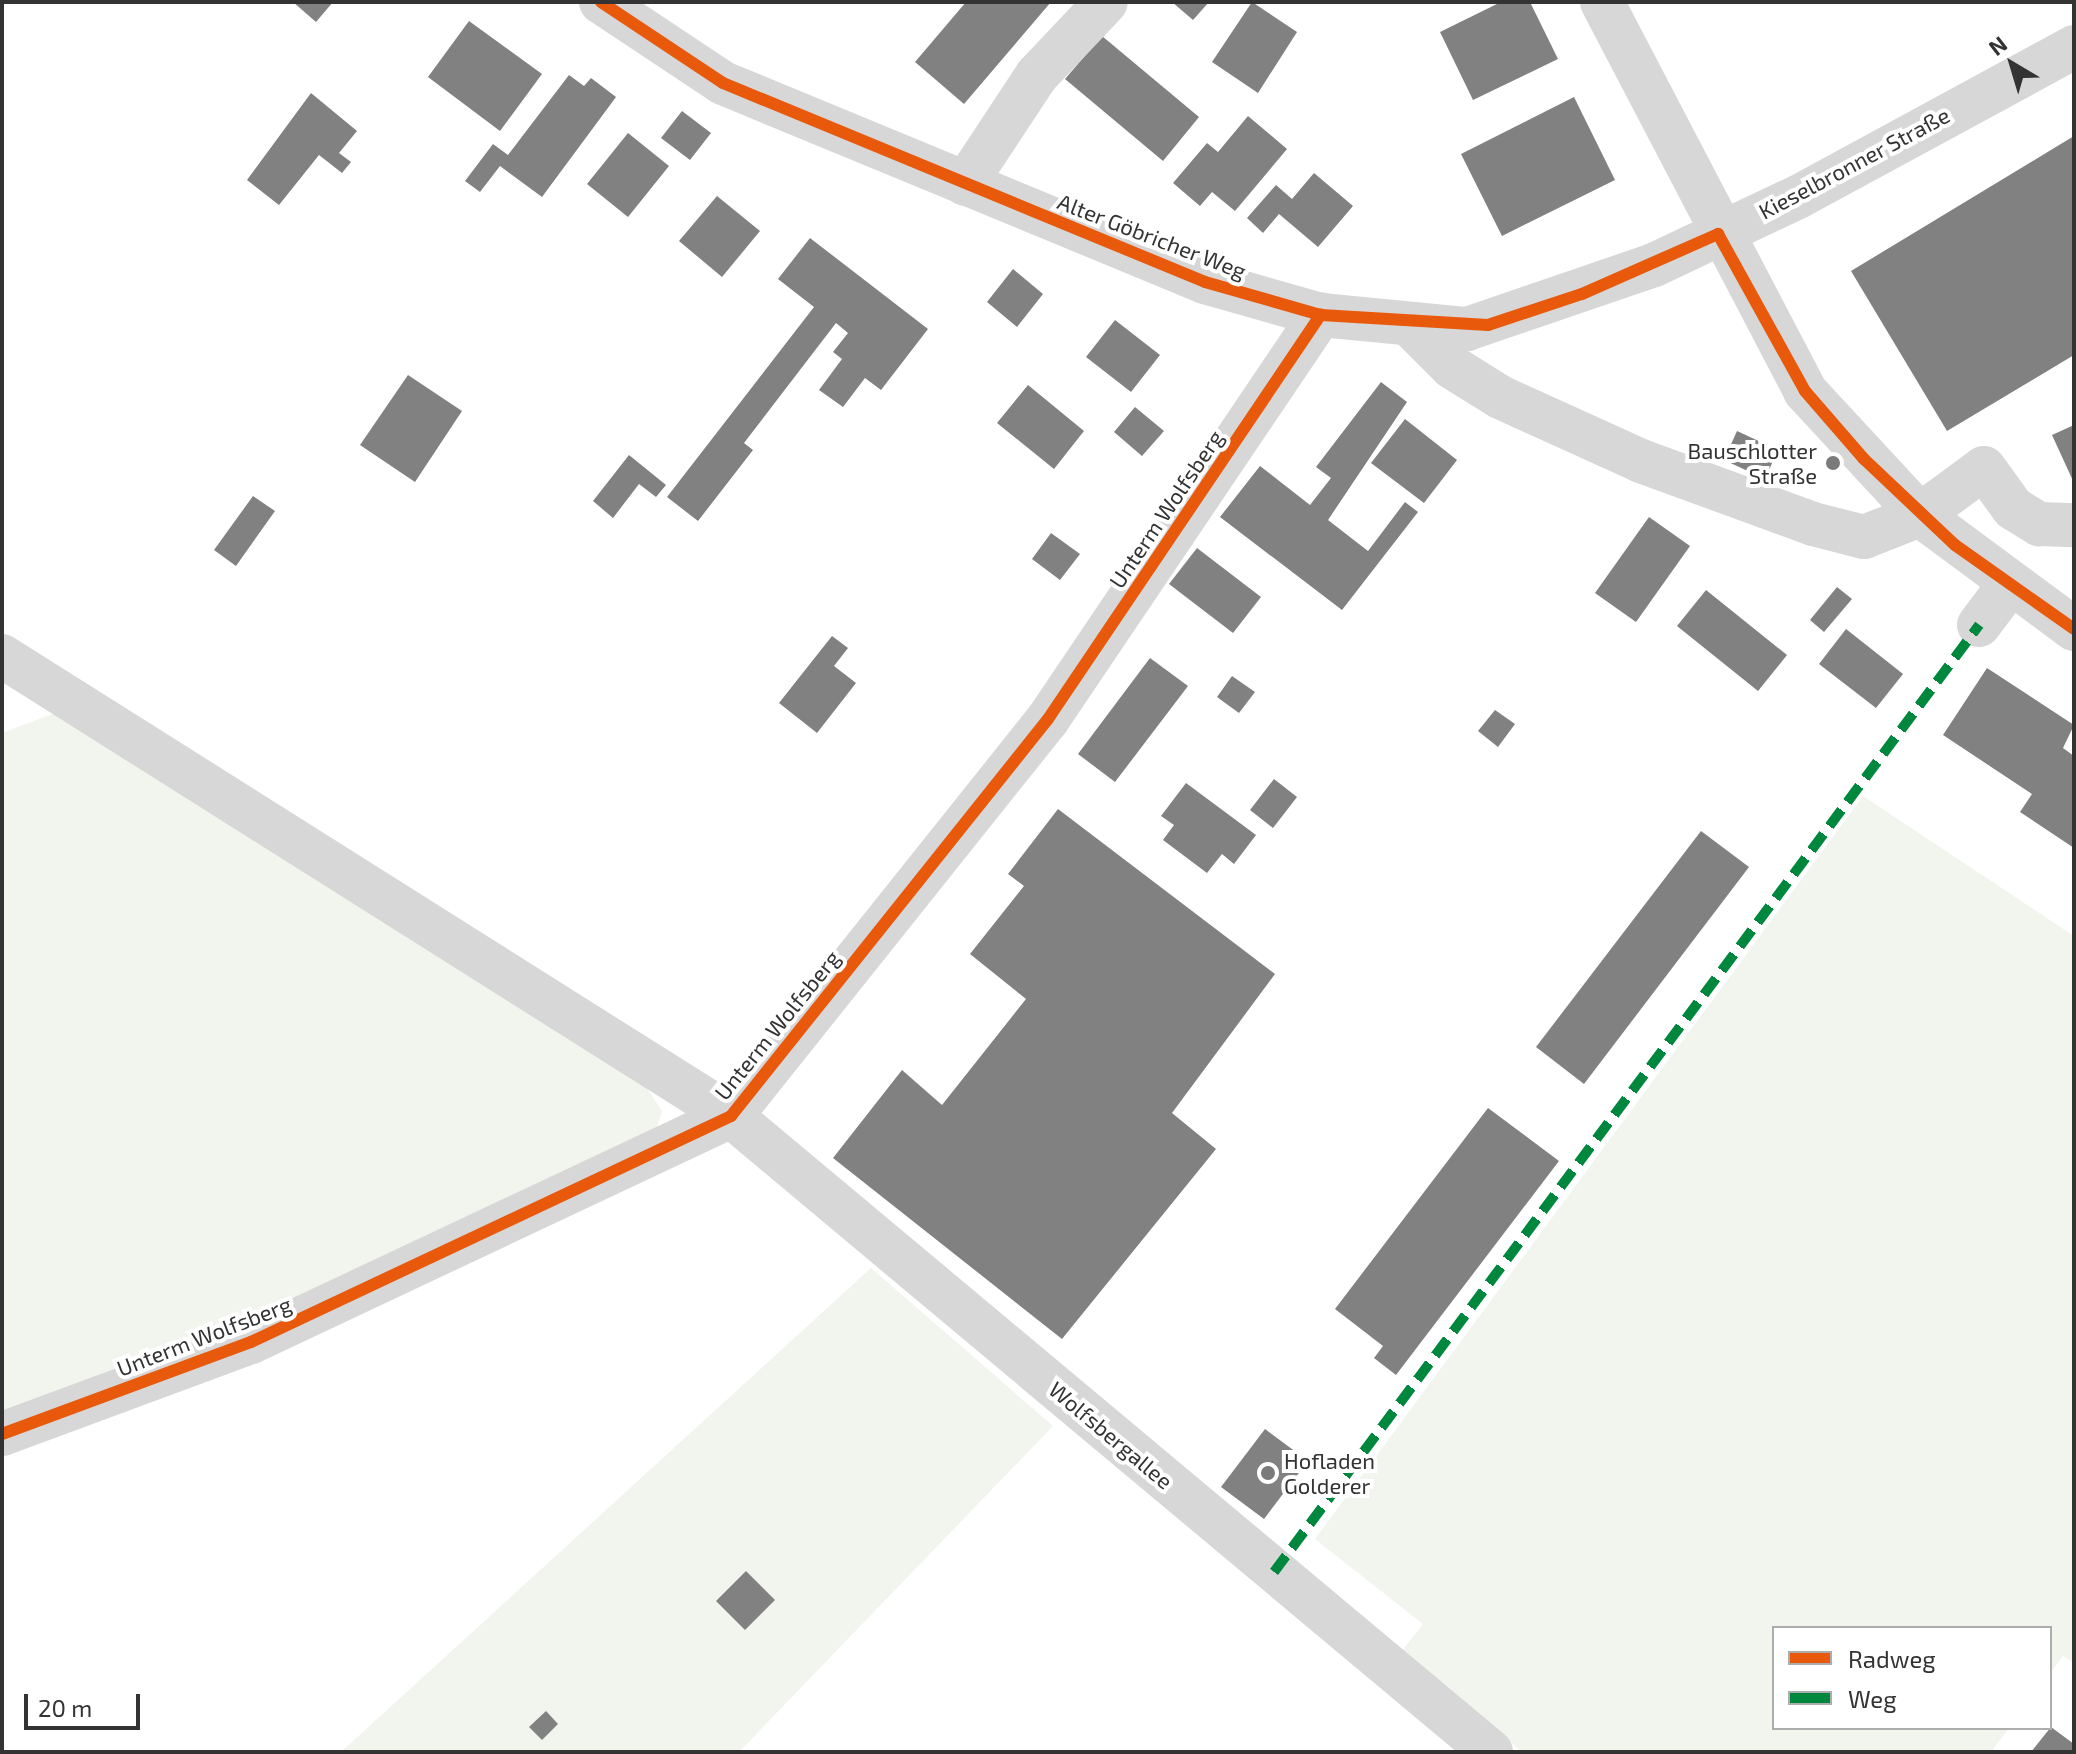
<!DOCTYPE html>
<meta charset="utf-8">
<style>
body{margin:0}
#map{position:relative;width:2076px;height:1754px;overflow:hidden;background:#fff;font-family:"Exo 2",sans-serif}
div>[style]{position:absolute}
.green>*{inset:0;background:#f1f5ed}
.building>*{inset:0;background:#818181}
.minor>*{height:44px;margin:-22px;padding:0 22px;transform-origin:22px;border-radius:22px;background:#d7d7d7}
.quiet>*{height:10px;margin-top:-5px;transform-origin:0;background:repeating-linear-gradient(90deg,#00873e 0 20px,transparent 0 30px)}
.cycleway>*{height:12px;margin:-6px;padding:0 6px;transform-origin:6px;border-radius:6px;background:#e8590c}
.dots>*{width:22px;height:22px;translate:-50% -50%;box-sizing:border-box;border:4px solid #fff;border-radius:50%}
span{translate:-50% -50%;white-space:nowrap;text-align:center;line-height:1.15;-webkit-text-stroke:8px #fff;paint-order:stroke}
.street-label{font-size:22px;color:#333}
.poi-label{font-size:22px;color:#333}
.right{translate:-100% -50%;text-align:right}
.left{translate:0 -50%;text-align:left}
.frame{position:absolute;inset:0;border:4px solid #333;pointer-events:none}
.legend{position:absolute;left:1772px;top:1626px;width:280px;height:104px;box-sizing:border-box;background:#fff;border:2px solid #adadad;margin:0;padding:10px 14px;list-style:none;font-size:24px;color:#333}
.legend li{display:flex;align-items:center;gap:16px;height:40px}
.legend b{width:40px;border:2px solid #adadad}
.north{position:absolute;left:1972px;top:24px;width:80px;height:80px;-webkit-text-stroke:6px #fff;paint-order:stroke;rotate:322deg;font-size:22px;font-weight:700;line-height:32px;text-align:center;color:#333}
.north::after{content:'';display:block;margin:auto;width:28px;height:36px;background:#333;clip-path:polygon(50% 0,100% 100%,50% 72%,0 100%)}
.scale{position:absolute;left:24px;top:1694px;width:116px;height:36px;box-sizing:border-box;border:4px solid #333;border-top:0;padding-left:10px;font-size:24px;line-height:28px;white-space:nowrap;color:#333;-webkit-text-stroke:6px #fff;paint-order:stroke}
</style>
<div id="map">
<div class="green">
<i style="clip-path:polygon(71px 707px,647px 1088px,662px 1111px,655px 1134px,258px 1319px,2px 1417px,2px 733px)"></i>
<i style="clip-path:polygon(1863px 796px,2074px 936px,2074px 1663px,2063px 1656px,2050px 1673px,2050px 1628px,1774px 1628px,1774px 1728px,2009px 1728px,1991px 1752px,1522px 1752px,1401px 1652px,1423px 1624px,1315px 1539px)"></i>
<i style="clip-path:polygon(871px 1268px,1053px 1426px,739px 1752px,341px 1752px)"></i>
</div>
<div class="building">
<i style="clip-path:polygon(293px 2px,333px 2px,316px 22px)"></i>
<i style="clip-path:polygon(966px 2px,1051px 2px,964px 104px,915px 62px)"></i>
<i style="clip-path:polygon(1172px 2px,1209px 2px,1193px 20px)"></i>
<i style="clip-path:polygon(1252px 2px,1297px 32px,1258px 93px,1212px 62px)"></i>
<i style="clip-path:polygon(1501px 2px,1530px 2px,1558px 59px,1473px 100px,1440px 32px)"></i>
<i style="clip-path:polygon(469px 21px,542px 74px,500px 131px,428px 77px)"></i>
<i style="clip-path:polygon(1102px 36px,1199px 117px,1163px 161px,1065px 79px)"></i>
<i style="clip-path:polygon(569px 75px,584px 86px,591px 78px,616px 97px,542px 197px,500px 166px,480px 192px,465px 181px,493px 144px,508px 155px)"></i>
<i style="clip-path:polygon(311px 93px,357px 131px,339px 153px,351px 162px,342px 173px,319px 155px,279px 205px,247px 180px)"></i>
<i style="clip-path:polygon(1574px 97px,1615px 180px,1502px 236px,1461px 154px)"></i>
<i style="clip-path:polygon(682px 111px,711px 133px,690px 160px,661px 138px)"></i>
<i style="clip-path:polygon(1248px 116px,1287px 149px,1235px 211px,1212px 192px,1200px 206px,1173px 183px,1207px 143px,1218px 152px)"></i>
<i style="clip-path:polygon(628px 133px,669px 166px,628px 217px,587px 184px)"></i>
<i style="clip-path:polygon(2074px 136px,2074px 355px,1947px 431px,1851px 271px)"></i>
<i style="clip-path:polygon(1314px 173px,1353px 206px,1318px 247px,1279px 214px,1263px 233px,1247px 218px,1276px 185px,1292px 199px)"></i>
<i style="clip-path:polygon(717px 196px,760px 231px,722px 277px,679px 241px)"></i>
<i style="clip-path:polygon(810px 238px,928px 329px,881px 390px,865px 378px,843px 407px,819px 390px,842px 359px,833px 352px,848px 333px,836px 323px,744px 443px,753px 450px,698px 521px,667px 497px,814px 307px,778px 279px)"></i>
<i style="clip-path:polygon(1013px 269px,1043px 294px,1017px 327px,987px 302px)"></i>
<i style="clip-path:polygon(1115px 320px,1160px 355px,1131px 392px,1086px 357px)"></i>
<i style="clip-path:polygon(408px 375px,462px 411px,415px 482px,360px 445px)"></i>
<i style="clip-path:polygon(1381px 382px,1407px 402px,1328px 520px,1368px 551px,1405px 502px,1418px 512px,1342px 610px,1220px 517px,1260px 466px,1310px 505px,1331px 478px,1316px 467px)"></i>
<i style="clip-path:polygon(1028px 385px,1084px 431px,1054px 469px,997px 423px)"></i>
<i style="clip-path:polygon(1135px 407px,1164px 431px,1142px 456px,1114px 432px)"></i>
<i style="clip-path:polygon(1405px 419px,1457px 460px,1424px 503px,1371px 463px)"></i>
<i style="clip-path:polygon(2074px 425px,2074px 483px,2052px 435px)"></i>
<i style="clip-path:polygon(1737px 431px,1778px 450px,1765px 479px,1724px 460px)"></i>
<i style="clip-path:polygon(629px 455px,666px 485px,656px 497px,639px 484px,613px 518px,593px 501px)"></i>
<i style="clip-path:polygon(253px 496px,275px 511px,236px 566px,214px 550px)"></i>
<i style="clip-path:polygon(1649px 517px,1690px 546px,1636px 622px,1595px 593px)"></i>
<i style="clip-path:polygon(1051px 533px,1080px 554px,1060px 580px,1032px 559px)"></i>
<i style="clip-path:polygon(1197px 548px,1261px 597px,1233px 633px,1169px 584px)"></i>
<i style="clip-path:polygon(1837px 587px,1852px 599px,1824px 632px,1810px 620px)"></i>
<i style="clip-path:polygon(1706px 590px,1787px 655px,1758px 691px,1677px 626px)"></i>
<i style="clip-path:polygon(1846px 629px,1903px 674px,1876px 708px,1819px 664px)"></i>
<i style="clip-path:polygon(832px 636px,848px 648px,834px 666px,856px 683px,817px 733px,779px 703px)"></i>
<i style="clip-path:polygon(1150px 658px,1188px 686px,1115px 782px,1078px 754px)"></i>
<i style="clip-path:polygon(1987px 668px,2074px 725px,2063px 748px,2074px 756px,2074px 848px,2020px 812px,2032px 794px,1943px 735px)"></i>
<i style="clip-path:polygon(1232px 676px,1255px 692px,1239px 713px,1217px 697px)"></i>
<i style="clip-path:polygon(1495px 710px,1515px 724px,1498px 747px,1478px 731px)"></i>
<i style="clip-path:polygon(1274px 779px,1297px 797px,1273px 828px,1250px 810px)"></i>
<i style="clip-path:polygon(1186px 783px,1256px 835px,1234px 864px,1222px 854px,1207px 873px,1163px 840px,1174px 825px,1161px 816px)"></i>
<i style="clip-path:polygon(1058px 809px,1275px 974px,1172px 1113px,1216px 1149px,1062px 1339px,833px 1158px,902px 1070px,942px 1105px,1026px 999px,970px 954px,1024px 886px,1008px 874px)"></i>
<i style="clip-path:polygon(1701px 831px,1749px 867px,1584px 1084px,1536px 1047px)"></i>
<i style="clip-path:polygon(1488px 1108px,1559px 1161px,1396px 1375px,1374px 1358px,1383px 1346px,1335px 1309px)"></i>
<i style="clip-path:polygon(1265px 1429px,1308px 1461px,1264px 1519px,1221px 1487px)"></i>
<i style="clip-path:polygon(746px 1571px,775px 1600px,745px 1630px,716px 1601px)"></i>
<i style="clip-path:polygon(546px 1711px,558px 1724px,542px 1740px,529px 1727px)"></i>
<i style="clip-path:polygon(2051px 1727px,2074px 1744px,2074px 1752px,2031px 1752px)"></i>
</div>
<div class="minor">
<i style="left:601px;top:2px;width:146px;rotate:33.6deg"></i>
<i style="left:723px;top:83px;width:521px;rotate:22.43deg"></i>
<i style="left:1205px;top:282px;width:121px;rotate:15.9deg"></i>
<i style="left:1321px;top:315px;width:147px;rotate:5.5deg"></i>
<i style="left:1467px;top:329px;width:198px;rotate:-18.9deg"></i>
<i style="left:1654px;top:265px;width:159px;rotate:-25.3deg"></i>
<i style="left:1798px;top:197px;width:314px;rotate:-28.5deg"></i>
<i style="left:1602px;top:2px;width:439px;rotate:62.4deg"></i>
<i style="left:1805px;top:391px;width:169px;rotate:47.2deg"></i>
<i style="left:1920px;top:515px;width:192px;rotate:36.5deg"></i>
<i style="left:965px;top:184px;width:131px;rotate:-56.6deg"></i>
<i style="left:1037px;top:75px;width:100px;rotate:-46.6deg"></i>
<i style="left:1411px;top:326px;width:58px;rotate:45deg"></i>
<i style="left:1452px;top:367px;width:57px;rotate:32deg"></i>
<i style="left:1500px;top:397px;width:155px;rotate:24.4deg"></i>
<i style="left:1641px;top:461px;width:183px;rotate:20.1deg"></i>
<i style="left:1813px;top:524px;width:53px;rotate:14.3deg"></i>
<i style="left:1864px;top:537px;width:60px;rotate:-21.4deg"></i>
<i style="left:1920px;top:515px;width:79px;rotate:-36.3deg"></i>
<i style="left:1984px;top:468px;width:49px;rotate:54.1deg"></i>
<i style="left:2013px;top:508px;width:31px;rotate:32deg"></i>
<i style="left:2039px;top:524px;width:35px;rotate:2deg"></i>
<i style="left:1979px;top:625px;width:50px;rotate:-53.1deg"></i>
<i style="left:2px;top:656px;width:862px;rotate:32.25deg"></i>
<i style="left:731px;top:1116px;width:991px;rotate:39.92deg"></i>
<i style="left:2px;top:1434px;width:265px;rotate:-20.3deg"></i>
<i style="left:251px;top:1342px;width:531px;rotate:-25.21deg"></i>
<i style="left:731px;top:1116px;width:508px;rotate:-51.39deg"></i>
<i style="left:1048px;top:719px;width:488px;rotate:-56deg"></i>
</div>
<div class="quiet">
<i style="left:1274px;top:1572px;width:1181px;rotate:-53.33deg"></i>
</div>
<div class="cycleway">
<i style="left:601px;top:2px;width:146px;rotate:33.6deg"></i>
<i style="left:723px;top:83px;width:521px;rotate:22.43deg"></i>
<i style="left:1205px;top:282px;width:121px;rotate:15.9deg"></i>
<i style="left:1321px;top:315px;width:167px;rotate:3.4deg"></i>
<i style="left:1488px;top:325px;width:99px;rotate:-18.3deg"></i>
<i style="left:1582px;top:294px;width:149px;rotate:-23.8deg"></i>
<i style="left:1718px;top:234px;width:179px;rotate:61deg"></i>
<i style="left:1805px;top:391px;width:90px;rotate:49.1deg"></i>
<i style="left:1864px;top:459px;width:125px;rotate:43.4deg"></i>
<i style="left:1955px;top:545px;width:146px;rotate:35.2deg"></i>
<i style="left:2px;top:1434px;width:265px;rotate:-20.3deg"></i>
<i style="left:251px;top:1342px;width:531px;rotate:-25.21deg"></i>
<i style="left:731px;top:1116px;width:508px;rotate:-51.39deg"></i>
<i style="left:1048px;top:719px;width:488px;rotate:-56deg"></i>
</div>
<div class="dots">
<i style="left:1833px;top:463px;background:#7a7a7a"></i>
<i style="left:1268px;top:1473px;background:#7a7a7a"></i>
</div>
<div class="street-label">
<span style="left:1854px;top:163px;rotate:-28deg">Kieselbronner Straße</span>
<span style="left:1152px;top:236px;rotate:21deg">Alter Göbricher Weg</span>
<span style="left:1166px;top:509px;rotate:-56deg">Unterm Wolfsberg</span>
<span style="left:777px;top:1025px;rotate:-51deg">Unterm Wolfsberg</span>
<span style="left:204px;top:1336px;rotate:-21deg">Unterm Wolfsberg</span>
<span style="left:1111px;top:1435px;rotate:40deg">Wolfsbergallee</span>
</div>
<div class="poi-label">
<span class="right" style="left:1817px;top:463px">Bauschlotter<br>Straße</span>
<span class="left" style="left:1284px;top:1473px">Hofladen<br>Golderer</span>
</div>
<div class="frame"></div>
<ul class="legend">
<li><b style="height:10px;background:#e8590c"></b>Radweg</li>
<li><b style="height:10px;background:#00873e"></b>Weg</li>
</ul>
<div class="north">N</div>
<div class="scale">20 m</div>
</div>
